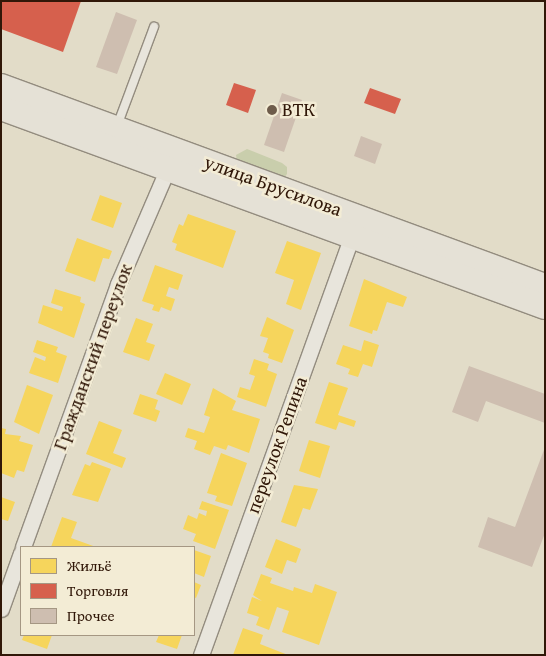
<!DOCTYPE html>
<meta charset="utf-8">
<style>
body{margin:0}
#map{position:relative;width:546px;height:656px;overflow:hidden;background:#e2dcc8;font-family:"Gentium Book Plus",serif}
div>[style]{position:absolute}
.green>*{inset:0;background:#c9ceac}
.homes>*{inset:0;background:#f6d55c}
.shops>*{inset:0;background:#d6604d}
.building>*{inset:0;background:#cebeb0}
.roads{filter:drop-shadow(1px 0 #938c7f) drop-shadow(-1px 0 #938c7f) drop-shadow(0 1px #938c7f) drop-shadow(0 -1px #938c7f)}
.service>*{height:8px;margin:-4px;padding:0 4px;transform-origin:4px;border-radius:4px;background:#e8e5dc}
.minor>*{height:15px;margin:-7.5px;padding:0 7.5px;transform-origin:7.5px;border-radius:7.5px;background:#e8e5dc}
.primary>*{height:24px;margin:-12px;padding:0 12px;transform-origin:12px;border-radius:12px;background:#e5e1d6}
.dots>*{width:14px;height:14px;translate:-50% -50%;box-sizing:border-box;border:2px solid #f3ecd5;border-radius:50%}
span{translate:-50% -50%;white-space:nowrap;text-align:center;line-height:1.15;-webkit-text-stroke:5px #f3ecd5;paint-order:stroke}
.poi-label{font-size:19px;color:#301708}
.left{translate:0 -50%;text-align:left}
.street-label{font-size:19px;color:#301708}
.frame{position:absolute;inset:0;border:2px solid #301708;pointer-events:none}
.legend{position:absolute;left:20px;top:546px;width:175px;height:90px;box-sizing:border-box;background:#f3ecd5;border:1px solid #a59783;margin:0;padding:6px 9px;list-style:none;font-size:15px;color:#301708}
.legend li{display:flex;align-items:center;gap:10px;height:25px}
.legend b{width:25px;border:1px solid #a59783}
</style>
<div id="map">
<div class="green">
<i style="clip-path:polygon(247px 149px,282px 163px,287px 167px,287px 174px,283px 179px,237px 161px,236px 155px)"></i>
</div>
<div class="homes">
<i style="clip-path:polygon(100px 195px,122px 203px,113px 228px,91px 220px)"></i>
<i style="clip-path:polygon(188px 214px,236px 231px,223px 268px,175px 250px,177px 244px,172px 242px,179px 224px,183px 226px)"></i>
<i style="clip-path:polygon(77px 238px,112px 251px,109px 259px,103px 258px,95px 282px,65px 271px)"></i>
<i style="clip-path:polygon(287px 241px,321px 253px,301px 310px,286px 304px,294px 280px,275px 273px)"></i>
<i style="clip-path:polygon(155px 265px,183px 275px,178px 290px,169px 287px,166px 296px,175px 299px,171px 311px,161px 307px,159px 312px,152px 310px,154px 305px,142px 301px)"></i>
<i style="clip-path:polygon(364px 279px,407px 297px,403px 307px,387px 302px,377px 331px,373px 330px,372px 334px,349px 326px)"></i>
<i style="clip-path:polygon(55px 289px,81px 297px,80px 302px,85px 304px,74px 338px,38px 323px,43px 305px,62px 311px,63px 307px,51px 303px)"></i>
<i style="clip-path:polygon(267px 317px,294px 330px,282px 363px,268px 358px,269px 354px,263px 352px,268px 338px,260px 336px)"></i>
<i style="clip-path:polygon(136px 318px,153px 324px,146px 342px,155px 345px,149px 361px,123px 352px)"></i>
<i style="clip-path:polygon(37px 340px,58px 347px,56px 352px,67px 356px,58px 383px,29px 373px,35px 357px,45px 361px,46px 357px,33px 352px)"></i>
<i style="clip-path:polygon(364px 340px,379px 345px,372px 367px,363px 364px,358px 377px,348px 374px,350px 369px,336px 364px,343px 345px,361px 351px)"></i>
<i style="clip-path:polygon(254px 359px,269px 364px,267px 370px,277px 374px,266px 407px,237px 397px,240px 387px,250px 390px,255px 376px,249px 374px)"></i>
<i style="clip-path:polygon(165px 373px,191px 384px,182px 405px,156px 394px)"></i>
<i style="clip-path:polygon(329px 382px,348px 388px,338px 415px,356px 421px,354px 427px,339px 422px,336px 430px,315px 423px)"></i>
<i style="clip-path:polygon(27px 385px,53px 395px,39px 434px,14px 422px)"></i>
<i style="clip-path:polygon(213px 388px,236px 401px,232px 410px,260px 419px,249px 453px,228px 445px,226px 450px,214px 446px,210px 455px,194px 449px,197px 441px,185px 437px,188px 428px,204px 433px,210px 417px,204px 415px)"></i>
<i style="clip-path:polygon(140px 394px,158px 400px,155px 409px,160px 411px,156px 422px,133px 414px)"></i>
<i style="clip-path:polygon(99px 421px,122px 430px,113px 453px,126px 458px,122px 468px,86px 454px)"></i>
<i style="clip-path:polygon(1px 428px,6px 429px,5px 434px,21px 436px,19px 441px,33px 445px,24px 472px,17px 470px,14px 478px,1px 473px)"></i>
<i style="clip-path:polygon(309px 440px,330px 446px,320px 478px,299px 471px)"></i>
<i style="clip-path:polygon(221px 453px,247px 463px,232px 506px,215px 501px,217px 496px,207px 493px)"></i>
<i style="clip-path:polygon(92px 462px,111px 469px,98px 502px,72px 495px,85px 464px,90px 466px)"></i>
<i style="clip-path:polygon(294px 485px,318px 489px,310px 510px,303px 508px,296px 527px,281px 522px)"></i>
<i style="clip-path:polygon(1px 497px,15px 502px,8px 521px,1px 519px)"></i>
<i style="clip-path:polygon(202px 501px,229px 510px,215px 549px,193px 541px,196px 534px,183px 529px,188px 515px,197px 519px,199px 513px,206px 516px,207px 511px,199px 509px)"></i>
<i style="clip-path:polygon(62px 517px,77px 522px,71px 538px,96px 547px,51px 547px)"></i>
<i style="clip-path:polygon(276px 539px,301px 549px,296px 563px,287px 560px,282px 574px,265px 567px)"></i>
<i style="clip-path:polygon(194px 550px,211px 556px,204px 577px,194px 573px)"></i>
<i style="clip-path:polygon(261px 574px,272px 578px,270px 583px,293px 591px,294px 587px,312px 593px,315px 584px,337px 592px,319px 645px,282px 632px,289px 611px,277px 607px,269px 630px,256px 625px,259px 617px,247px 613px,252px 597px,262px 601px,253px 595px)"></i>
<i style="clip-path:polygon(194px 582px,201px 585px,196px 598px,194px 597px)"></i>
<i style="clip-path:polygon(243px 628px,263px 635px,260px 644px,288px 655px,233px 655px)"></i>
<i style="clip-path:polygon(24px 635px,52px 635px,47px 649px,22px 640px)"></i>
<i style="clip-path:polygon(159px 635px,166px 636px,182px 635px,177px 649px,156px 642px)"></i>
</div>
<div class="shops">
<i style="clip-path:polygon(1px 1px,81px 1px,63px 52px,1px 29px)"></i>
<i style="clip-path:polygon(234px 83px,256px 90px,248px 113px,226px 105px)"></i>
<i style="clip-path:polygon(370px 88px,401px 99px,395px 114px,364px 103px)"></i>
</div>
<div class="building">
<i style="clip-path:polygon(116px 12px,137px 20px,117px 74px,96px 67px)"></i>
<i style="clip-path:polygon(282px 93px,302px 100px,284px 152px,264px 145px)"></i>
<i style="clip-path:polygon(361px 136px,382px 144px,375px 164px,354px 156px)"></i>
<i style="clip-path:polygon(469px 366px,545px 394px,545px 423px,486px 401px,478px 422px,452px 412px)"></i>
<i style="clip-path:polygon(545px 447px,545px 533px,532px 567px,478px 547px,488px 517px,515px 527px)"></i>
</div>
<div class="roads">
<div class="service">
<i style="left:117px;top:126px;width:106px;rotate:-69.5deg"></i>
</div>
<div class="minor">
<i style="left:23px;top:547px;width:280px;rotate:-70.1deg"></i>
<i style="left:118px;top:284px;width:126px;rotate:-66.7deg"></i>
<i style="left:1px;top:609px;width:59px;rotate:-70.3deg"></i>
<i style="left:201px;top:655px;width:445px;rotate:-70.2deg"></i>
</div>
<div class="primary">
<i style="left:1px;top:86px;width:580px;rotate:20.19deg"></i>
<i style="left:1px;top:108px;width:579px;rotate:20.09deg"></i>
</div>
</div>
<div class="dots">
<i style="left:272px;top:110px;background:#6e5c4b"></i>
</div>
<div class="poi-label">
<span class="left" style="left:282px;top:110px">ВТК</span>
</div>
<div class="street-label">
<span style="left:273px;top:186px;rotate:20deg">улица Брусилова</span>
<span style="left:93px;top:357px;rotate:-70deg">Гражданский переулок</span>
<span style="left:277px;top:445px;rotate:-70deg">переулок Репина</span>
</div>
<div class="frame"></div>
<ul class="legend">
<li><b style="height:14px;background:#f6d55c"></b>Жильё</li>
<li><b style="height:14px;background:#d6604d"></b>Торговля</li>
<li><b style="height:14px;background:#cebeb0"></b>Прочее</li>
</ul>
</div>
